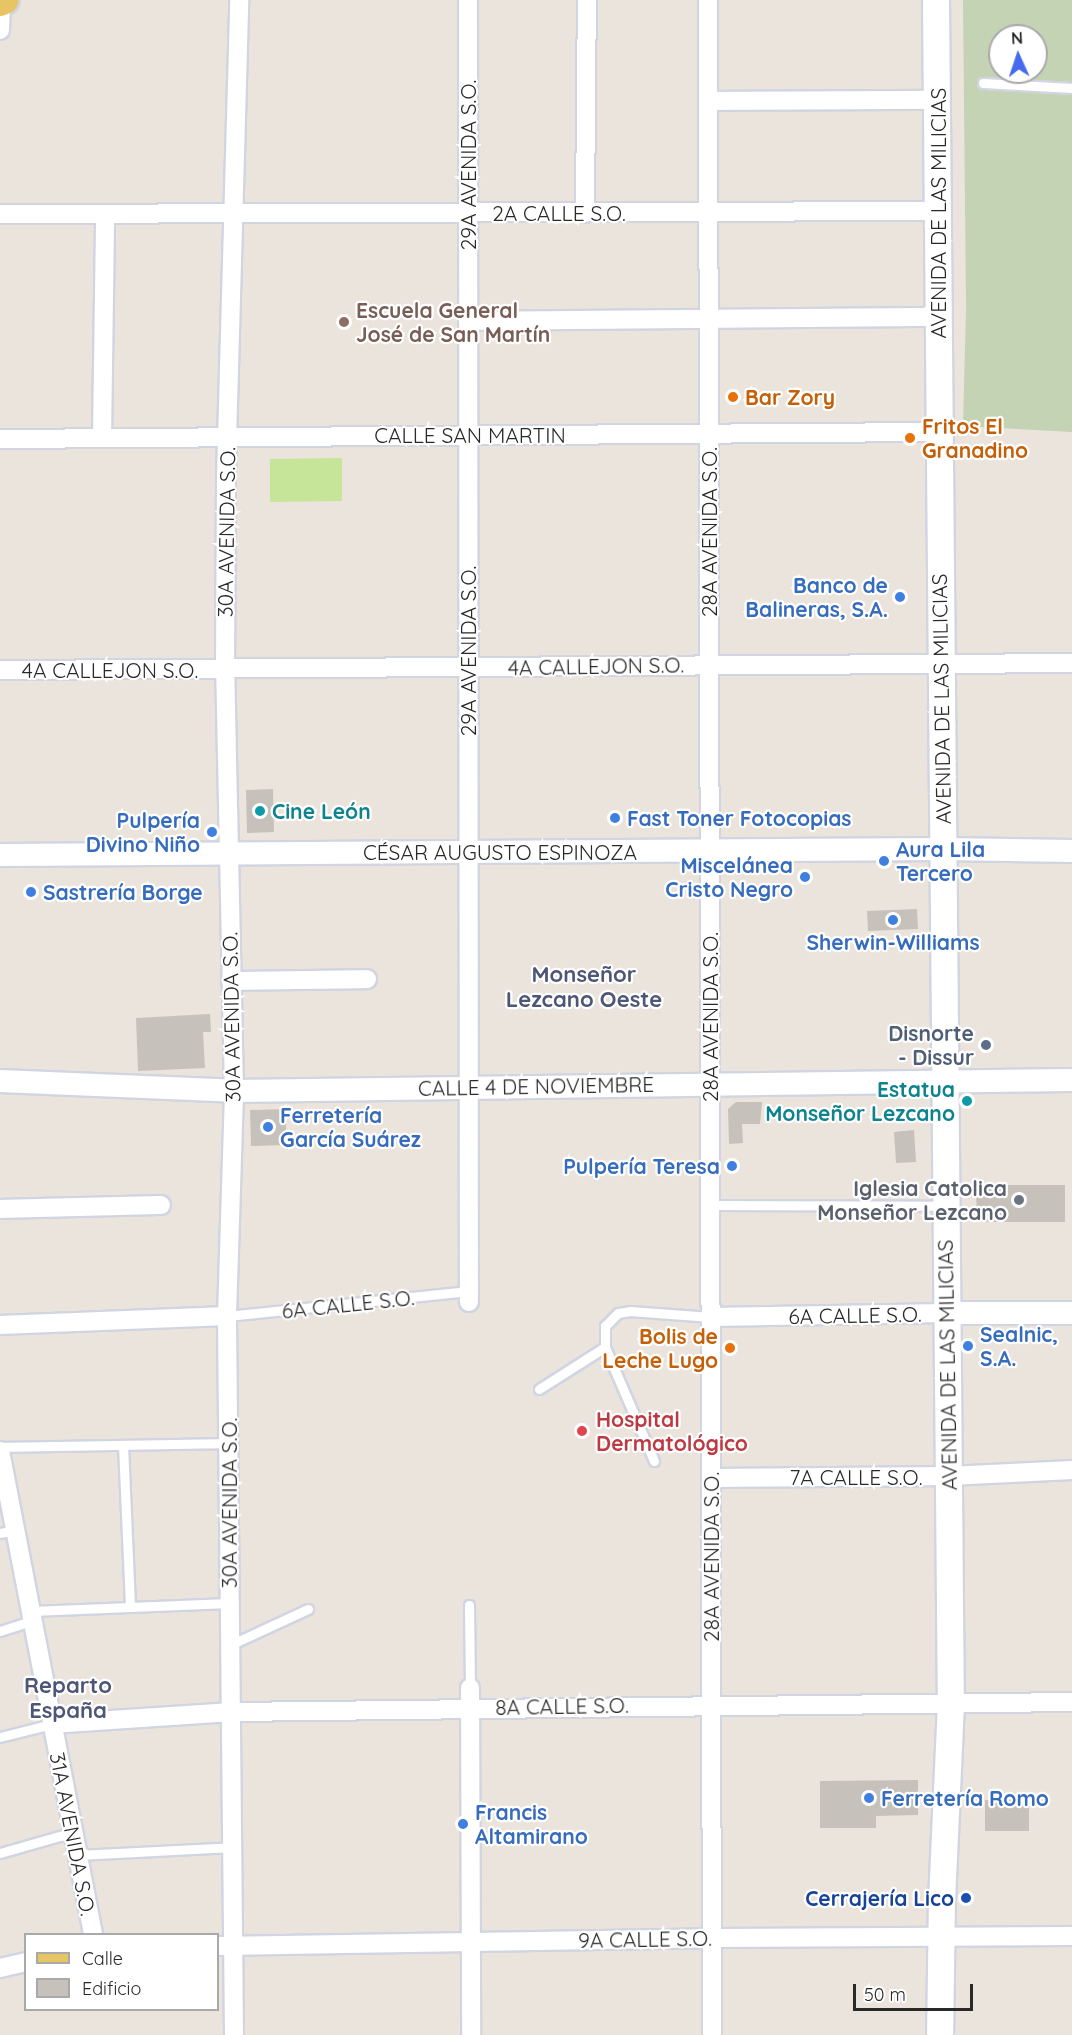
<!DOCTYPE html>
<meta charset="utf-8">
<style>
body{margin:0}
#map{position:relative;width:1072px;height:2035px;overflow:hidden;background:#ebe4dc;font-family:Quicksand,sans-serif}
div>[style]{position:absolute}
.cemetery>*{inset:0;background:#c4d3b4}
.pitch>*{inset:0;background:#c7e598}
.building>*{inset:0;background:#c6c1bb}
.roads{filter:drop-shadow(2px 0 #d1d5e1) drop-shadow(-2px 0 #d1d5e1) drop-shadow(0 2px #d1d5e1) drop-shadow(0 -2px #d1d5e1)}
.service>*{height:9px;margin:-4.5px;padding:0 4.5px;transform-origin:4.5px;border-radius:4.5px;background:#fff}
.minor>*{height:18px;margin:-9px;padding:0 9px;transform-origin:9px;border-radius:9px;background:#fff}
.tertiary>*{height:22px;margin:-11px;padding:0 11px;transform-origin:11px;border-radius:11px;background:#fff}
.secondary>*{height:26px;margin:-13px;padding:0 13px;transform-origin:13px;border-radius:13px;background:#fff}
.primary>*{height:28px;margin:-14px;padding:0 14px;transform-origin:14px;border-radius:14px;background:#e7c464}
.dots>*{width:16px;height:16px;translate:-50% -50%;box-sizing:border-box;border:3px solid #fff;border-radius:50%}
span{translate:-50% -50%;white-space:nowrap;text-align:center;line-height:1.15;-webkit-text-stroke:4.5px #fff;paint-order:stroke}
.street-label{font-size:21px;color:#292929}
.education-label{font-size:21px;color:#785e54;font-weight:700}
.left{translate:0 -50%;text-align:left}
.food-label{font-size:21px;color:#c56008;font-weight:700}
.right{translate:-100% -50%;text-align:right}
.shop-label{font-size:21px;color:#366cbe;font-weight:700}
.culture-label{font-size:21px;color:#0d838f;font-weight:700}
.service-label{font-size:21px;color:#4e5e75;font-weight:700}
.worship-label{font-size:21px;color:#5b616d;font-weight:700}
.health-label{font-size:21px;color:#be3a42;font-weight:700}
.transit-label{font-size:21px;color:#164399;font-weight:700}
.neighbourhood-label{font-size:22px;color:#4d5677;font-weight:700}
.legend{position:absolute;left:24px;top:1933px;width:195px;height:78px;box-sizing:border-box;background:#fff;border:2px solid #a9a9a9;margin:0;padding:8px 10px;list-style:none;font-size:18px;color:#292929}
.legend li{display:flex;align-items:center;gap:12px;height:30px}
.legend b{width:30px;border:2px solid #a9a9a9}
.north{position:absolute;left:988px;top:24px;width:60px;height:60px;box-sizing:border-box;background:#fff;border:2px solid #a9a9a9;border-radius:50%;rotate:357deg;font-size:16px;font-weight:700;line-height:24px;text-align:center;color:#292929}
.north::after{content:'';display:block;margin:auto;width:21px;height:27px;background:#466bee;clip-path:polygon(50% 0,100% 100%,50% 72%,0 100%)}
.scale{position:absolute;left:853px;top:1984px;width:120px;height:27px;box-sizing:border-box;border:3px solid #292929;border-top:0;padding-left:8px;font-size:18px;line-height:21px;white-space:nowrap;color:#292929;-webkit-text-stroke:4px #fff;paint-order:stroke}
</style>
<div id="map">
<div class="cemetery">
<i style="clip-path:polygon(evenodd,963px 0,1072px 0,1072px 432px,963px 426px,966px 308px,963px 0,1000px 36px,1036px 36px,1036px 72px,1000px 72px,1000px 36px)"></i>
</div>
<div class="pitch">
<i style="clip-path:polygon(342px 458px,342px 501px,270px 502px,270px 459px)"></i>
</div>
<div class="building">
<i style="clip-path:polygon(273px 789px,274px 832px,247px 833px,246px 790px)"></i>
<i style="clip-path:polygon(917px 909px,918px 929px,868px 931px,867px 911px)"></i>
<i style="clip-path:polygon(210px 1014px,211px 1032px,203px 1032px,205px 1068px,138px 1071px,136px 1018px)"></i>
<i style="clip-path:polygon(736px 1102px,762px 1102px,760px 1124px,742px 1124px,743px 1143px,729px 1144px,728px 1109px)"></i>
<i style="clip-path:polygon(286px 1109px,286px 1145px,251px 1146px,250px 1110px)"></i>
<i style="clip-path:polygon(914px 1130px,916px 1162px,896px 1163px,894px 1132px)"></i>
<i style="clip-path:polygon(975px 1185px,1065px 1185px,1065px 1222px,978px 1222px)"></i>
<i style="clip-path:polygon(918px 1780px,918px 1815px,876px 1816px,876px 1828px,820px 1828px,820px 1781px)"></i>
<i style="clip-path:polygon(985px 1800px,1029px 1800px,1029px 1831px,985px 1831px)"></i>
</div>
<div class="roads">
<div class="service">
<i style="left:983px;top:83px;width:89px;rotate:3.2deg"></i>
<i style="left:711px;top:1205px;width:234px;rotate:0.2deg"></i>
<i style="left:227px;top:1316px;width:243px;rotate:-5.9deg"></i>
<i style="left:539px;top:1389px;width:78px;rotate:-32.5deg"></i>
<i style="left:123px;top:1445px;width:162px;rotate:87.5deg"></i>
<i style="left:0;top:1447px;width:228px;rotate:-1deg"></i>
<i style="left:654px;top:1461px;width:124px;rotate:-113.3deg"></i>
<i style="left:605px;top:1347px;width:21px;rotate:-90deg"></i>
<i style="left:605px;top:1326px;width:18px;rotate:-45deg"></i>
<i style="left:618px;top:1313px;width:12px;rotate:-9deg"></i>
<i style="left:630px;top:1311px;width:81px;rotate:4.2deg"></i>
<i style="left:0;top:1533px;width:15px;rotate:-11deg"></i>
<i style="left:469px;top:1605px;width:83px;rotate:89.3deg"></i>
<i style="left:31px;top:1611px;width:198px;rotate:-2.3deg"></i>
<i style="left:0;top:1631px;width:35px;rotate:-18deg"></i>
<i style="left:230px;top:1645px;width:86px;rotate:-24.8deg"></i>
<i style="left:0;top:1737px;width:54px;rotate:-14deg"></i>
<i style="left:0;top:1853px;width:76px;rotate:-16deg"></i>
<i style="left:77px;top:1855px;width:156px;rotate:-2.9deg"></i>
</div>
<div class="minor">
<i style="left:468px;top:0;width:1302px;rotate:89.96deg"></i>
<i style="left:708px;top:0;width:2035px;rotate:89.89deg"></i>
<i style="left:0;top:30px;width:30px;rotate:-88deg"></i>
<i style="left:709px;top:101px;width:228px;rotate:-0.3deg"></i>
<i style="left:585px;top:213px;width:213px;rotate:-89.5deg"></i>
<i style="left:0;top:214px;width:938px;rotate:-0.18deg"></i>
<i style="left:468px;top:321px;width:471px;rotate:-0.5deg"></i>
<i style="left:102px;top:438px;width:224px;rotate:-89.2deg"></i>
<i style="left:0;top:439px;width:939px;rotate:-0.43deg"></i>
<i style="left:0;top:670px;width:1072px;rotate:-0.37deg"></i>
<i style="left:231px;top:981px;width:136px;rotate:-0.8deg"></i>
<i style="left:0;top:1209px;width:161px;rotate:-1.4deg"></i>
<i style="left:711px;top:1317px;width:236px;rotate:-1deg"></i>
<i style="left:0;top:1325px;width:227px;rotate:-2.3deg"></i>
<i style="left:0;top:1451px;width:492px;rotate:79.1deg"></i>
<i style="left:711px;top:1478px;width:238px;rotate:-0.5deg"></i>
<i style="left:949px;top:1476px;width:123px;rotate:-2.8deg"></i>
<i style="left:470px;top:1688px;width:347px;rotate:89.8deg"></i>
<i style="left:52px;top:1724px;width:179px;rotate:-3.8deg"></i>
<i style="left:231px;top:1712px;width:841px;rotate:-0.68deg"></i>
<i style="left:218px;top:1946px;width:494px;rotate:-0.9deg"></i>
<i style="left:712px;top:1938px;width:360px;rotate:-0.3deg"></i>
<i style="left:0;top:1968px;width:27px;rotate:-13deg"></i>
<i style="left:234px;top:2035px;width:719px;rotate:-90.56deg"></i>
<i style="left:227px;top:1316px;width:225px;rotate:-88.2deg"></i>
<i style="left:234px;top:1091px;width:421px;rotate:-91.2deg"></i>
<i style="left:225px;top:670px;width:194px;rotate:-89.7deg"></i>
<i style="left:226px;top:476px;width:476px;rotate:-88.4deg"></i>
</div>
<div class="tertiary">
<i style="left:0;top:855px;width:943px;rotate:-0.36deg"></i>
<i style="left:943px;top:849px;width:129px;rotate:0.9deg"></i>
<i style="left:0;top:1081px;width:234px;rotate:2.4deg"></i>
<i style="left:234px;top:1091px;width:838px;rotate:-0.75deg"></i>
<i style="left:947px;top:1313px;width:125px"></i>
</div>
<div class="secondary">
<i style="left:936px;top:0;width:1703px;rotate:89.5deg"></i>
<i style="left:951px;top:1703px;width:195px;rotate:92.6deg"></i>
<i style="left:942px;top:1898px;width:137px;rotate:90.8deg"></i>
</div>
<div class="primary">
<i style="left:0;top:2px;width:5px;rotate:-22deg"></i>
</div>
</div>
<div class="dots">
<i style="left:344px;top:322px;background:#8d6e63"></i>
<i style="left:733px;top:397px;background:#e8710a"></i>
<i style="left:910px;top:438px;background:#e8710a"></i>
<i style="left:900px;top:597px;background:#3f7fe0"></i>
<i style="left:260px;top:811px;background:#0f9aa8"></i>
<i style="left:615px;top:818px;background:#3f7fe0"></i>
<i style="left:212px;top:832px;background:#3f7fe0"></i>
<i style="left:884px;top:861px;background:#3f7fe0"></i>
<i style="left:805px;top:877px;background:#3f7fe0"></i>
<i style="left:31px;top:892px;background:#3f7fe0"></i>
<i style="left:893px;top:920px;background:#3f7fe0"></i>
<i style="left:986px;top:1045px;background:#5c6f8a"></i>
<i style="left:967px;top:1101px;background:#0f9aa8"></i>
<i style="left:268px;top:1127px;background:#3f7fe0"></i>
<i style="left:732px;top:1166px;background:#3f7fe0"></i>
<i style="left:1019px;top:1200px;background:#6b7280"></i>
<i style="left:968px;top:1346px;background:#3f7fe0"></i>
<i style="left:730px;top:1348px;background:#e8710a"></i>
<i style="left:582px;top:1431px;background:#e0444e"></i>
<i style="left:869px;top:1798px;background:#3f7fe0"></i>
<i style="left:463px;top:1824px;background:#3f7fe0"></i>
<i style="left:966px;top:1898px;background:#1a4fb4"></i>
</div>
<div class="street-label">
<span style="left:468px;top:165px;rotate:-90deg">29A AVENIDA S.O.</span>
<span style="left:559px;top:213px">2A CALLE S.O.</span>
<span style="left:938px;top:213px;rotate:-90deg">AVENIDA DE LAS MILICIAS</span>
<span style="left:470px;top:435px">CALLE SAN MARTIN</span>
<span style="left:226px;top:532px;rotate:-89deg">30A AVENIDA S.O.</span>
<span style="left:709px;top:532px;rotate:-90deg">28A AVENIDA S.O.</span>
<span style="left:468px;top:651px;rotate:-90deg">29A AVENIDA S.O.</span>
<span style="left:596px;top:666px;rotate:-1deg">4A CALLEJON S.O.</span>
<span style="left:110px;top:670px">4A CALLEJON S.O.</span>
<span style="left:941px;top:699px;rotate:-91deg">AVENIDA DE LAS MILICIAS</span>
<span style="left:500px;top:852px">CÉSAR AUGUSTO ESPINOZA</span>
<span style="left:231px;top:1017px;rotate:-91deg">30A AVENIDA S.O.</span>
<span style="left:710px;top:1017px;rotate:-90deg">28A AVENIDA S.O.</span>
<span style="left:536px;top:1086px;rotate:-1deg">CALLE 4 DE NOVIEMBRE</span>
<span style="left:348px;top:1304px;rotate:-6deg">6A CALLE S.O.</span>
<span style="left:855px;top:1315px;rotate:-1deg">6A CALLE S.O.</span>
<span style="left:947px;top:1365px;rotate:-91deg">AVENIDA DE LAS MILICIAS</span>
<span style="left:856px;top:1477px">7A CALLE S.O.</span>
<span style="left:229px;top:1503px;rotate:-90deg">30A AVENIDA S.O.</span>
<span style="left:711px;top:1557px;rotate:-90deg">28A AVENIDA S.O.</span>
<span style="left:562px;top:1706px;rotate:-1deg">8A CALLE S.O.</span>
<span style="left:73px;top:1834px;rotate:79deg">31A AVENIDA S.O.</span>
<span style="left:645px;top:1939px;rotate:-1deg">9A CALLE S.O.</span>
</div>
<div class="education-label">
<span class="left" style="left:356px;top:322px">Escuela General<br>José de San Martín</span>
</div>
<div class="food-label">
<span class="left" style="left:745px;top:397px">Bar Zory</span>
<span class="left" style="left:922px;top:438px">Fritos El<br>Granadino</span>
<span class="right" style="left:718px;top:1348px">Bolis de<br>Leche Lugo</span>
</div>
<div class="shop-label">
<span class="right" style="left:888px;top:597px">Banco de<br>Balineras, S.A.</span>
<span class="left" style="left:627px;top:818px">Fast Toner Fotocopias</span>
<span class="right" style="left:200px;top:832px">Pulpería<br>Divino Niño</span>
<span class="left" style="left:896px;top:861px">Aura Lila<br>Tercero</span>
<span class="right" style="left:793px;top:877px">Miscelánea<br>Cristo Negro</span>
<span class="left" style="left:43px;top:892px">Sastrería Borge</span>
<span style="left:893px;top:942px">Sherwin-Williams</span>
<span class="left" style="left:280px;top:1127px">Ferretería<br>García Suárez</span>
<span class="right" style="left:720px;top:1166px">Pulpería Teresa</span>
<span class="left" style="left:980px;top:1346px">Sealnic,<br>S.A.</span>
<span class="left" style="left:881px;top:1798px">Ferretería Romo</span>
<span class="left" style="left:475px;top:1824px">Francis<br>Altamirano</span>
</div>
<div class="culture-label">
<span class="left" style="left:272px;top:811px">Cine León</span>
<span class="right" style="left:955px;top:1101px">Estatua<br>Monseñor Lezcano</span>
</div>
<div class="service-label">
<span class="right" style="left:974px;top:1045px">Disnorte<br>- Dissur</span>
</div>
<div class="worship-label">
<span class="right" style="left:1007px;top:1200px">Iglesia Catolica<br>Monseñor Lezcano</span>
</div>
<div class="health-label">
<span class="left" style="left:596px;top:1431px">Hospital<br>Dermatológico</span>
</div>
<div class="transit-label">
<span class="right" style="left:954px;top:1898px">Cerrajería Lico</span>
</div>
<div class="neighbourhood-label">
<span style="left:584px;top:987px">Monseñor<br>Lezcano Oeste</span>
<span style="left:68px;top:1698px">Reparto<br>España</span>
</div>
<ul class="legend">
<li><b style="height:8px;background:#e7c464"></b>Calle</li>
<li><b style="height:16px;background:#c6c1bb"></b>Edificio</li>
</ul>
<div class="north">N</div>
<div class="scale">50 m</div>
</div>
